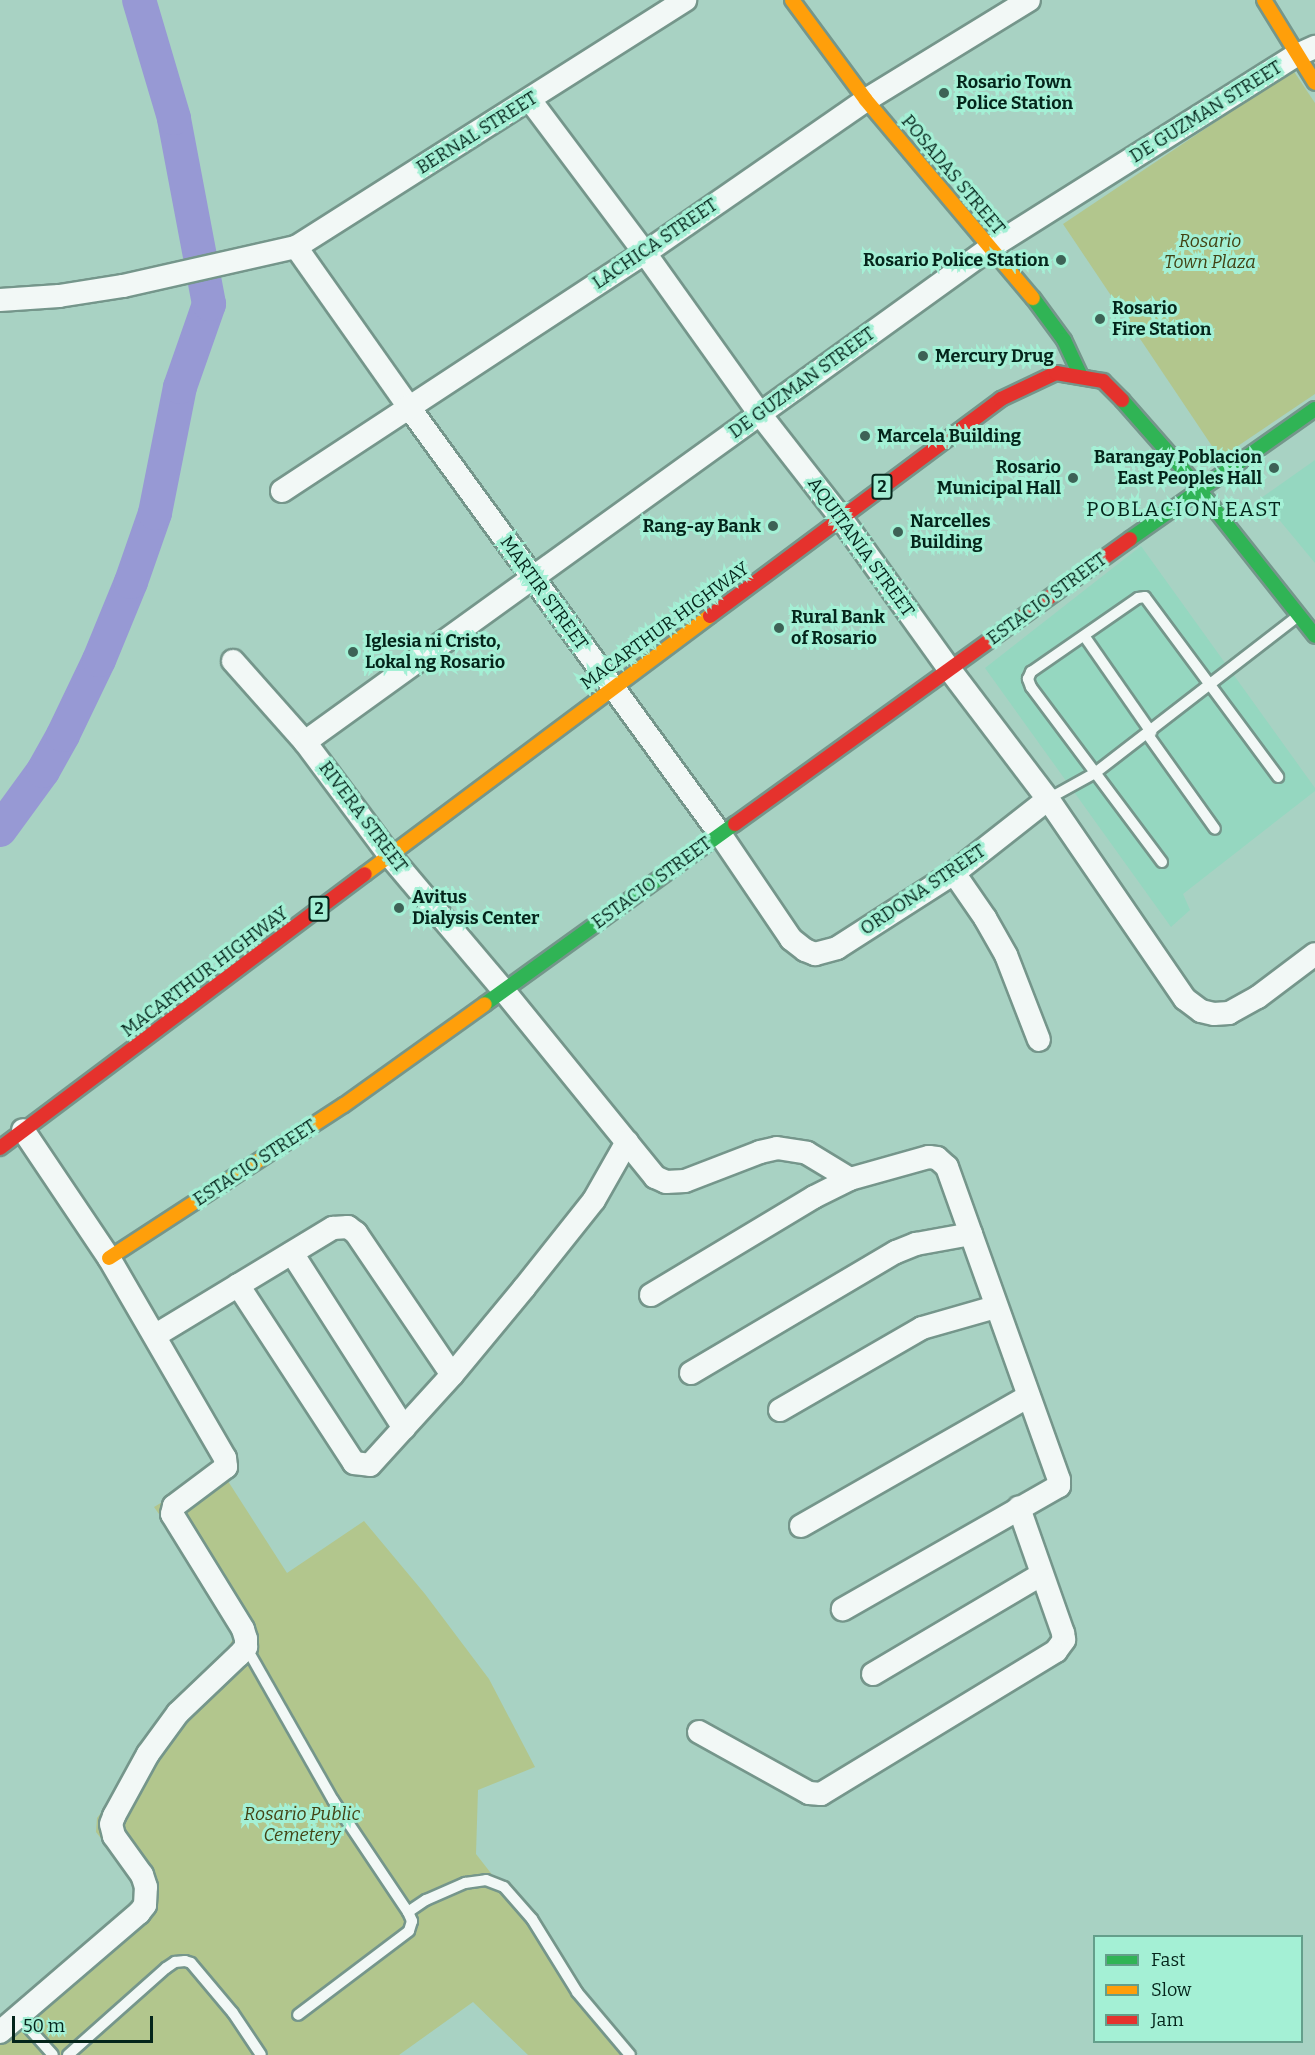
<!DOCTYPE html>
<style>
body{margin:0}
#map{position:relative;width:1315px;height:2055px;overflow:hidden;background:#a8d2c3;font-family:Bitter,serif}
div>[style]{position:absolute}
.built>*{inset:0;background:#95d7c0}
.green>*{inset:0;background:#b2c68d}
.river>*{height:34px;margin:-17px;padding:0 17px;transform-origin:17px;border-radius:17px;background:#9799d4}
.roads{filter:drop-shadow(2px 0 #75968b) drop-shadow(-2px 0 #75968b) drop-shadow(0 2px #75968b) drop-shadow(0 -2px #75968b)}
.lane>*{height:10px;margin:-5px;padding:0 5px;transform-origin:5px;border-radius:5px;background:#f2f8f6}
.street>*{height:22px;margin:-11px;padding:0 11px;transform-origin:11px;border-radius:11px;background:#f2f8f6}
.fast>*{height:14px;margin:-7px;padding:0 7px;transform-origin:7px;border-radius:7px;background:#30b455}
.slow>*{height:14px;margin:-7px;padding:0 7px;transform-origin:7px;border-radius:7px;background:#ff9f0a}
.jam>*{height:14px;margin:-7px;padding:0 7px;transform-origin:7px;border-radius:7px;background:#e5322d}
.dots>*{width:16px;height:16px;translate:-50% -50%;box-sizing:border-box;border:3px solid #a4f0d5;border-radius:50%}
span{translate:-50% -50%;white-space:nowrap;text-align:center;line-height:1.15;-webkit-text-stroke:6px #a4f0d5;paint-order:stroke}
.shield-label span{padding:2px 4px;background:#a4f0d5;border:2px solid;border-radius:4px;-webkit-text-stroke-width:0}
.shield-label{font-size:16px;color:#04251b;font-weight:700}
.poi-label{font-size:18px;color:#04251b;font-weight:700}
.left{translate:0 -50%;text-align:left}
.right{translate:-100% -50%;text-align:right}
.street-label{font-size:18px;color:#04251b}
.park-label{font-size:18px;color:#424214;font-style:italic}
.quarter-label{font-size:21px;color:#04251b;letter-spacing:1.5px}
.legend{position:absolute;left:1093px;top:1935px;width:210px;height:108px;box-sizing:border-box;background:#a4f0d5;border:2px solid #649f8b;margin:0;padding:8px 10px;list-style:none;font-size:18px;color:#04251b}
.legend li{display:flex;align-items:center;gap:12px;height:30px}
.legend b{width:30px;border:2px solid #649f8b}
.scale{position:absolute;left:12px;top:2016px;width:141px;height:27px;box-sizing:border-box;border:3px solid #04251b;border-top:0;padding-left:8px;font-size:18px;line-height:21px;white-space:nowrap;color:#04251b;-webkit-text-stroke:4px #a4f0d5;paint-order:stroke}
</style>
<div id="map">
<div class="built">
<i style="clip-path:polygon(1315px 460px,1315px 563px,1261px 498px)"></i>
<i style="clip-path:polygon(1141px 546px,1315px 788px,1315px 791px,1183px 894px,1190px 910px,1171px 927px,985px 668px)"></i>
</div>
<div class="green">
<i style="clip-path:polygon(1293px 70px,1315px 103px,1315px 394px,1220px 458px,1063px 224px)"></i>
<i style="clip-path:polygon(217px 1464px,287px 1573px,364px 1521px,425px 1594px,489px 1679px,535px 1767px,478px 1790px,476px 1854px,632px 2055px,528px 2055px,473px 2002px,399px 2055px,0 2055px,0 2039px,148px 1914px,137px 1879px,118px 1860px,96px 1832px,97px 1818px,220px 1661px,233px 1639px,225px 1621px,178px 1541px,154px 1507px,189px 1486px)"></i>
</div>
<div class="river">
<i style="left:0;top:830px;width:73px;rotate:-53.9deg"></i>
<i style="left:43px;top:771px;width:41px;rotate:-60.9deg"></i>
<i style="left:63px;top:735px;width:83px;rotate:-64.4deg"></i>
<i style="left:99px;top:660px;width:84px;rotate:-67.7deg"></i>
<i style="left:131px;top:582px;width:73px;rotate:-70.8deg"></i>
<i style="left:155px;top:513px;width:128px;rotate:-78.8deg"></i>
<i style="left:180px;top:387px;width:88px;rotate:-70.7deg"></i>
<i style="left:209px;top:304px;width:189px;rotate:-100.7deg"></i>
<i style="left:174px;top:118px;width:123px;rotate:-106.5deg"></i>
</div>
<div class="roads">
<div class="lane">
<i style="left:1085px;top:637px;width:116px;rotate:55.2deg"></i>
<i style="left:1148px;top:735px;width:115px;rotate:54.5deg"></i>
<i style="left:1048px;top:799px;width:54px;rotate:-29deg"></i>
<i style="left:1095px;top:773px;width:255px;rotate:-37.7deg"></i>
<i style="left:1162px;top:862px;width:219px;rotate:-126.8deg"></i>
<i style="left:1031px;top:687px;width:9px;rotate:-111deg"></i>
<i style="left:1028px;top:679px;width:8px;rotate:-67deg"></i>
<i style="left:1031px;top:672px;width:130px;rotate:-34.7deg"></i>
<i style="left:1138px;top:598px;width:7px;rotate:-8deg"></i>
<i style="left:1145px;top:597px;width:224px;rotate:53.5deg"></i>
<i style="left:246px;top:1647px;width:176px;rotate:60.4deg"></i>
<i style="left:333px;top:1800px;width:135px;rotate:56.2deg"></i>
<i style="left:408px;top:1912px;width:10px;rotate:66deg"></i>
<i style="left:412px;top:1921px;width:10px;rotate:107deg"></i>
<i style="left:409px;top:1931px;width:139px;rotate:142.9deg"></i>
<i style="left:408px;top:1912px;width:22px;rotate:-34deg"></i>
<i style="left:426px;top:1900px;width:43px;rotate:-23.6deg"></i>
<i style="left:465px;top:1883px;width:21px;rotate:-8deg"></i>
<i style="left:486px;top:1880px;width:19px;rotate:21deg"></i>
<i style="left:504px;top:1887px;width:43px;rotate:48.8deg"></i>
<i style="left:532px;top:1919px;width:86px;rotate:58.3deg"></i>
<i style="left:577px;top:1992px;width:82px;rotate:49.9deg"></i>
<i style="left:18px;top:2016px;width:52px;rotate:48.1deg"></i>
<i style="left:68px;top:2055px;width:131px;rotate:-41.6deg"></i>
<i style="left:166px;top:1968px;width:11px;rotate:-34deg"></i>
<i style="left:175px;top:1962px;width:10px;rotate:-6deg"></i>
<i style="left:185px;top:1961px;width:6px;rotate:18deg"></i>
<i style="left:191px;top:1963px;width:65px;rotate:50deg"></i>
<i style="left:233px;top:2013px;width:50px;rotate:56.3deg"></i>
</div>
<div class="street">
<i style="left:530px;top:100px;width:191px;rotate:53.1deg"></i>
<i style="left:645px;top:253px;width:196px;rotate:54.5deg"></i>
<i style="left:759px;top:413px;width:133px;rotate:52deg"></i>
<i style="left:841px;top:518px;width:187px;rotate:54.4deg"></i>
<i style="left:950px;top:670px;width:162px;rotate:52.8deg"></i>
<i style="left:1048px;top:799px;width:242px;rotate:55.6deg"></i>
<i style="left:1185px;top:999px;width:20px;rotate:37deg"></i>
<i style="left:1201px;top:1011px;width:13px;rotate:13deg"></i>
<i style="left:1214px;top:1014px;width:15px;rotate:-4deg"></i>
<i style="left:1229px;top:1013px;width:33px;rotate:-29deg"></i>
<i style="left:1258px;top:997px;width:71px;rotate:-37deg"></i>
<i style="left:296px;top:247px;width:194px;rotate:54.8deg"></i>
<i style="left:408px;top:406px;width:530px;rotate:53.91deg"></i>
<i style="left:720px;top:834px;width:127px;rotate:55.9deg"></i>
<i style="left:791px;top:939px;width:18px;rotate:38deg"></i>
<i style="left:805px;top:950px;width:11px;rotate:22deg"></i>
<i style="left:815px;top:954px;width:23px;rotate:-15deg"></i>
<i style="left:837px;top:948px;width:139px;rotate:-32.7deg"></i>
<i style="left:954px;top:873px;width:120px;rotate:-38.2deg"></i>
<i style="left:0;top:300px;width:59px;rotate:-3.9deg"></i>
<i style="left:59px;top:296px;width:65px;rotate:-8.9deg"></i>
<i style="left:123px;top:286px;width:177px;rotate:-12.7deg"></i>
<i style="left:296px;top:247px;width:461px;rotate:-32.4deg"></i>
<i style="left:282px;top:491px;width:434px;rotate:-33.3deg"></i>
<i style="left:645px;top:253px;width:269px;rotate:-34.7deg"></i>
<i style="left:866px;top:100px;width:191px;rotate:-31.5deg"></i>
<i style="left:233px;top:661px;width:108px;rotate:48.4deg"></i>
<i style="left:305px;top:742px;width:142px;rotate:53.3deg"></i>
<i style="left:390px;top:856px;width:177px;rotate:49.8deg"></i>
<i style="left:504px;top:991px;width:240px;rotate:50.9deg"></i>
<i style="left:655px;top:1177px;width:12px;rotate:24deg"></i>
<i style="left:666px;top:1182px;width:19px;rotate:-3deg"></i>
<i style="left:685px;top:1181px;width:80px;rotate:-21.1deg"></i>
<i style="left:760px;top:1152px;width:17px;rotate:-13deg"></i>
<i style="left:777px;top:1148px;width:30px;rotate:9deg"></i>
<i style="left:807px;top:1153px;width:50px;rotate:31.2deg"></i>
<i style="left:305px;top:742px;width:845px;rotate:-35.8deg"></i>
<i style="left:990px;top:248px;width:363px;rotate:-32.2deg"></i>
<i style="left:1297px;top:55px;width:20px;rotate:-24deg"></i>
<i style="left:954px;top:873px;width:55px;rotate:55.4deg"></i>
<i style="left:985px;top:918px;width:43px;rotate:60.4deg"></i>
<i style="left:1006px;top:955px;width:91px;rotate:68.8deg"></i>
<i style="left:292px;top:1253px;width:208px;rotate:57.4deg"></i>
<i style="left:238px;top:1285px;width:212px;rotate:56.9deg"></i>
<i style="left:354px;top:1463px;width:16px;rotate:7deg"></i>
<i style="left:370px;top:1465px;width:122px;rotate:-47.7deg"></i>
<i style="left:452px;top:1375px;width:113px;rotate:-50.4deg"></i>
<i style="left:524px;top:1288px;width:112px;rotate:-51.5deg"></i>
<i style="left:594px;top:1200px;width:67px;rotate:-60.4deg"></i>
<i style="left:651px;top:1295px;width:190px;rotate:-31deg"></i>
<i style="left:814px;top:1197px;width:40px;rotate:-26.6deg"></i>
<i style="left:850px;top:1179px;width:82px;rotate:-15.6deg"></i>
<i style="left:929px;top:1157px;width:8px;rotate:7deg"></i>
<i style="left:937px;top:1158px;width:13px;rotate:42deg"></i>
<i style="left:947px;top:1167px;width:332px;rotate:70.3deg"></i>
<i style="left:1059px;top:1480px;width:6px;rotate:90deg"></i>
<i style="left:1059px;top:1486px;width:249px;rotate:150.3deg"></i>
<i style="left:156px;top:1335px;width:207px;rotate:-31.2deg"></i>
<i style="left:333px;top:1228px;width:15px;rotate:-4deg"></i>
<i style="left:348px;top:1227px;width:10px;rotate:37deg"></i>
<i style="left:356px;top:1233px;width:171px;rotate:55.9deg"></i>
<i style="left:691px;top:1373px;width:238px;rotate:-30.6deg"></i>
<i style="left:896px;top:1252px;width:22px;rotate:-22deg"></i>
<i style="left:916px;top:1244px;width:56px;rotate:-10.3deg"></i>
<i style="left:780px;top:1410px;width:164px;rotate:-30deg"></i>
<i style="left:922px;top:1328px;width:76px;rotate:-16deg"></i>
<i style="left:801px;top:1526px;width:262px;rotate:-29.7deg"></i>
<i style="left:873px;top:1674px;width:196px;rotate:-30.6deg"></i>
<i style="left:699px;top:1732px;width:126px;rotate:29deg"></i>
<i style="left:809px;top:1793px;width:12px;rotate:5deg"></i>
<i style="left:821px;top:1794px;width:275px;rotate:-31.3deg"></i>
<i style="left:1056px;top:1651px;width:14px;rotate:-54deg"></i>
<i style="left:1064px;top:1640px;width:7px;rotate:-98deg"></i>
<i style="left:1063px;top:1633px;width:133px;rotate:-109.4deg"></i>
<i style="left:0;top:2032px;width:183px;rotate:-40.6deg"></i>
<i style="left:139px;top:1913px;width:10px;rotate:-53deg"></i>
<i style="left:145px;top:1905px;width:18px;rotate:-87deg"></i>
<i style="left:146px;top:1887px;width:13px;rotate:-108deg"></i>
<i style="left:142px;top:1875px;width:48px;rotate:-125.7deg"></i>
<i style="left:114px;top:1836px;width:12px;rotate:-104deg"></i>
<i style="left:111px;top:1824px;width:9px;rotate:-69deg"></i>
<i style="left:114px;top:1816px;width:71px;rotate:-61.3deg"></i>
<i style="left:148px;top:1754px;width:51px;rotate:-53.8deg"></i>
<i style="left:178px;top:1713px;width:84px;rotate:-43.6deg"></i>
<i style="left:239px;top:1655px;width:11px;rotate:-49deg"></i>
<i style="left:246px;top:1647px;width:8px;rotate:-90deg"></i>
<i style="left:246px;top:1639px;width:10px;rotate:-107deg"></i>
<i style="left:243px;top:1629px;width:135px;rotate:-121.7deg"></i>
<i style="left:172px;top:1514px;width:8px;rotate:-76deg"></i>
<i style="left:174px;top:1506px;width:65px;rotate:-36.9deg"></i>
<i style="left:226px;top:1467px;width:9px;rotate:-96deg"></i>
<i style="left:225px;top:1458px;width:231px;rotate:-120.1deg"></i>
<i style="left:109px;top:1258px;width:154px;rotate:-123.9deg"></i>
</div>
<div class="fast">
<i style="left:1033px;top:298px;width:52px;rotate:53.6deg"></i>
<i style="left:1064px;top:340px;width:40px;rotate:65deg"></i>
<i style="left:1122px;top:400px;width:91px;rotate:48.6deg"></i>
<i style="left:1182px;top:468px;width:214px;rotate:51.6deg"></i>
<i style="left:1130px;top:539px;width:226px;rotate:-35.1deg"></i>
<i style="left:485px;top:1004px;width:308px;rotate:-35.8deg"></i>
</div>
<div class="slow">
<i style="left:792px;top:0;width:124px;rotate:53.5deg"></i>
<i style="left:866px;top:100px;width:259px;rotate:49.9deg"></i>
<i style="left:1264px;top:0;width:97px;rotate:58.4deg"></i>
<i style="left:365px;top:874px;width:431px;rotate:-36.8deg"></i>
<i style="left:109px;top:1258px;width:280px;rotate:-33.1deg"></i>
<i style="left:344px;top:1105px;width:173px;rotate:-35.6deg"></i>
</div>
<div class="jam">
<i style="left:710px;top:616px;width:363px;rotate:-36.7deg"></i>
<i style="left:1001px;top:399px;width:61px;rotate:-25.3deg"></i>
<i style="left:1056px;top:373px;width:48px;rotate:9.7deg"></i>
<i style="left:1103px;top:381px;width:27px;rotate:45deg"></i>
<i style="left:735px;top:824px;width:487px;rotate:-35.8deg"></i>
<i style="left:0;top:1148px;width:456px;rotate:-36.9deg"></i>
</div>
</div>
<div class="dots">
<i style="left:944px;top:93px;background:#3d6256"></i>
<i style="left:1061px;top:260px;background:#3d6256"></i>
<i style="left:1100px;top:319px;background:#3d6256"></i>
<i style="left:923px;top:356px;background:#3d6256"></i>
<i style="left:865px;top:436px;background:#3d6256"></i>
<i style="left:1274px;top:468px;background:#3d6256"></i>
<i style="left:1073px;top:478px;background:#3d6256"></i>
<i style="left:773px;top:526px;background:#3d6256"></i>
<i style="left:898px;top:532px;background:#3d6256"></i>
<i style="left:779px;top:628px;background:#3d6256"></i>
<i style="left:353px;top:652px;background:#3d6256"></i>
<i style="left:399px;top:908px;background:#3d6256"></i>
</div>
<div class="shield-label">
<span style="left:882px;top:487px">2</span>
<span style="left:319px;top:909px">2</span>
</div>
<div class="poi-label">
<span class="left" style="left:956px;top:93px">Rosario Town<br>Police Station</span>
<span class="right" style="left:1049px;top:260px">Rosario Police Station</span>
<span class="left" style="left:1112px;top:319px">Rosario<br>Fire Station</span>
<span class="left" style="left:935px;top:356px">Mercury Drug</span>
<span class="left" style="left:877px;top:436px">Marcela Building</span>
<span class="right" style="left:1262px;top:468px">Barangay Poblacion<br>East Peoples Hall</span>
<span class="right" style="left:1061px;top:478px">Rosario<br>Municipal Hall</span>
<span class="left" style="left:910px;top:532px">Narcelles<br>Building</span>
<span class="right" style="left:761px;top:526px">Rang-ay Bank</span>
<span class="left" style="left:791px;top:628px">Rural Bank<br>of Rosario</span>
<span class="left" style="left:365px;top:652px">Iglesia ni Cristo,<br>Lokal ng Rosario</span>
<span class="left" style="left:412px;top:908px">Avitus<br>Dialysis Center</span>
</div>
<div class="street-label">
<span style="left:1206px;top:112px;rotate:-32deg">DE GUZMAN STREET</span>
<span style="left:477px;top:133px;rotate:-32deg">BERNAL STREET</span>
<span style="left:953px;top:175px;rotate:50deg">POSADAS STREET</span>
<span style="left:655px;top:244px;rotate:-34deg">LACHICA STREET</span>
<span style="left:802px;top:383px;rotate:-36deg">DE GUZMAN STREET</span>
<span style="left:861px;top:547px;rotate:54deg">AQUITANIA STREET</span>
<span style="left:544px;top:593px;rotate:54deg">MARTIR STREET</span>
<span style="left:1047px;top:599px;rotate:-36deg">ESTACIO STREET</span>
<span style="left:665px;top:626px;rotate:-36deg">MACARTHUR HIGHWAY</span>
<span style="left:363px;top:817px;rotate:53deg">RIVERA STREET</span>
<span style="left:652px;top:883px;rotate:-36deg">ESTACIO STREET</span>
<span style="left:923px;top:890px;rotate:-34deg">ORDONA STREET</span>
<span style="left:205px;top:972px;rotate:-37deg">MACARTHUR HIGHWAY</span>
<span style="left:255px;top:1163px;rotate:-33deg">ESTACIO STREET</span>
</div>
<div class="park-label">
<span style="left:1210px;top:252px">Rosario<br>Town Plaza</span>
<span style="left:302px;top:1825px">Rosario Public<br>Cemetery</span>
</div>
<div class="quarter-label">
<span style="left:1184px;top:509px">POBLACION EAST</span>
</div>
<ul class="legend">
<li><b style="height:8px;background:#30b455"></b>Fast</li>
<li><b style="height:8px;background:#ff9f0a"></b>Slow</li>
<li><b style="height:8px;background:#e5322d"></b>Jam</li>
</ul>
<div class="scale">50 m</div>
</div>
